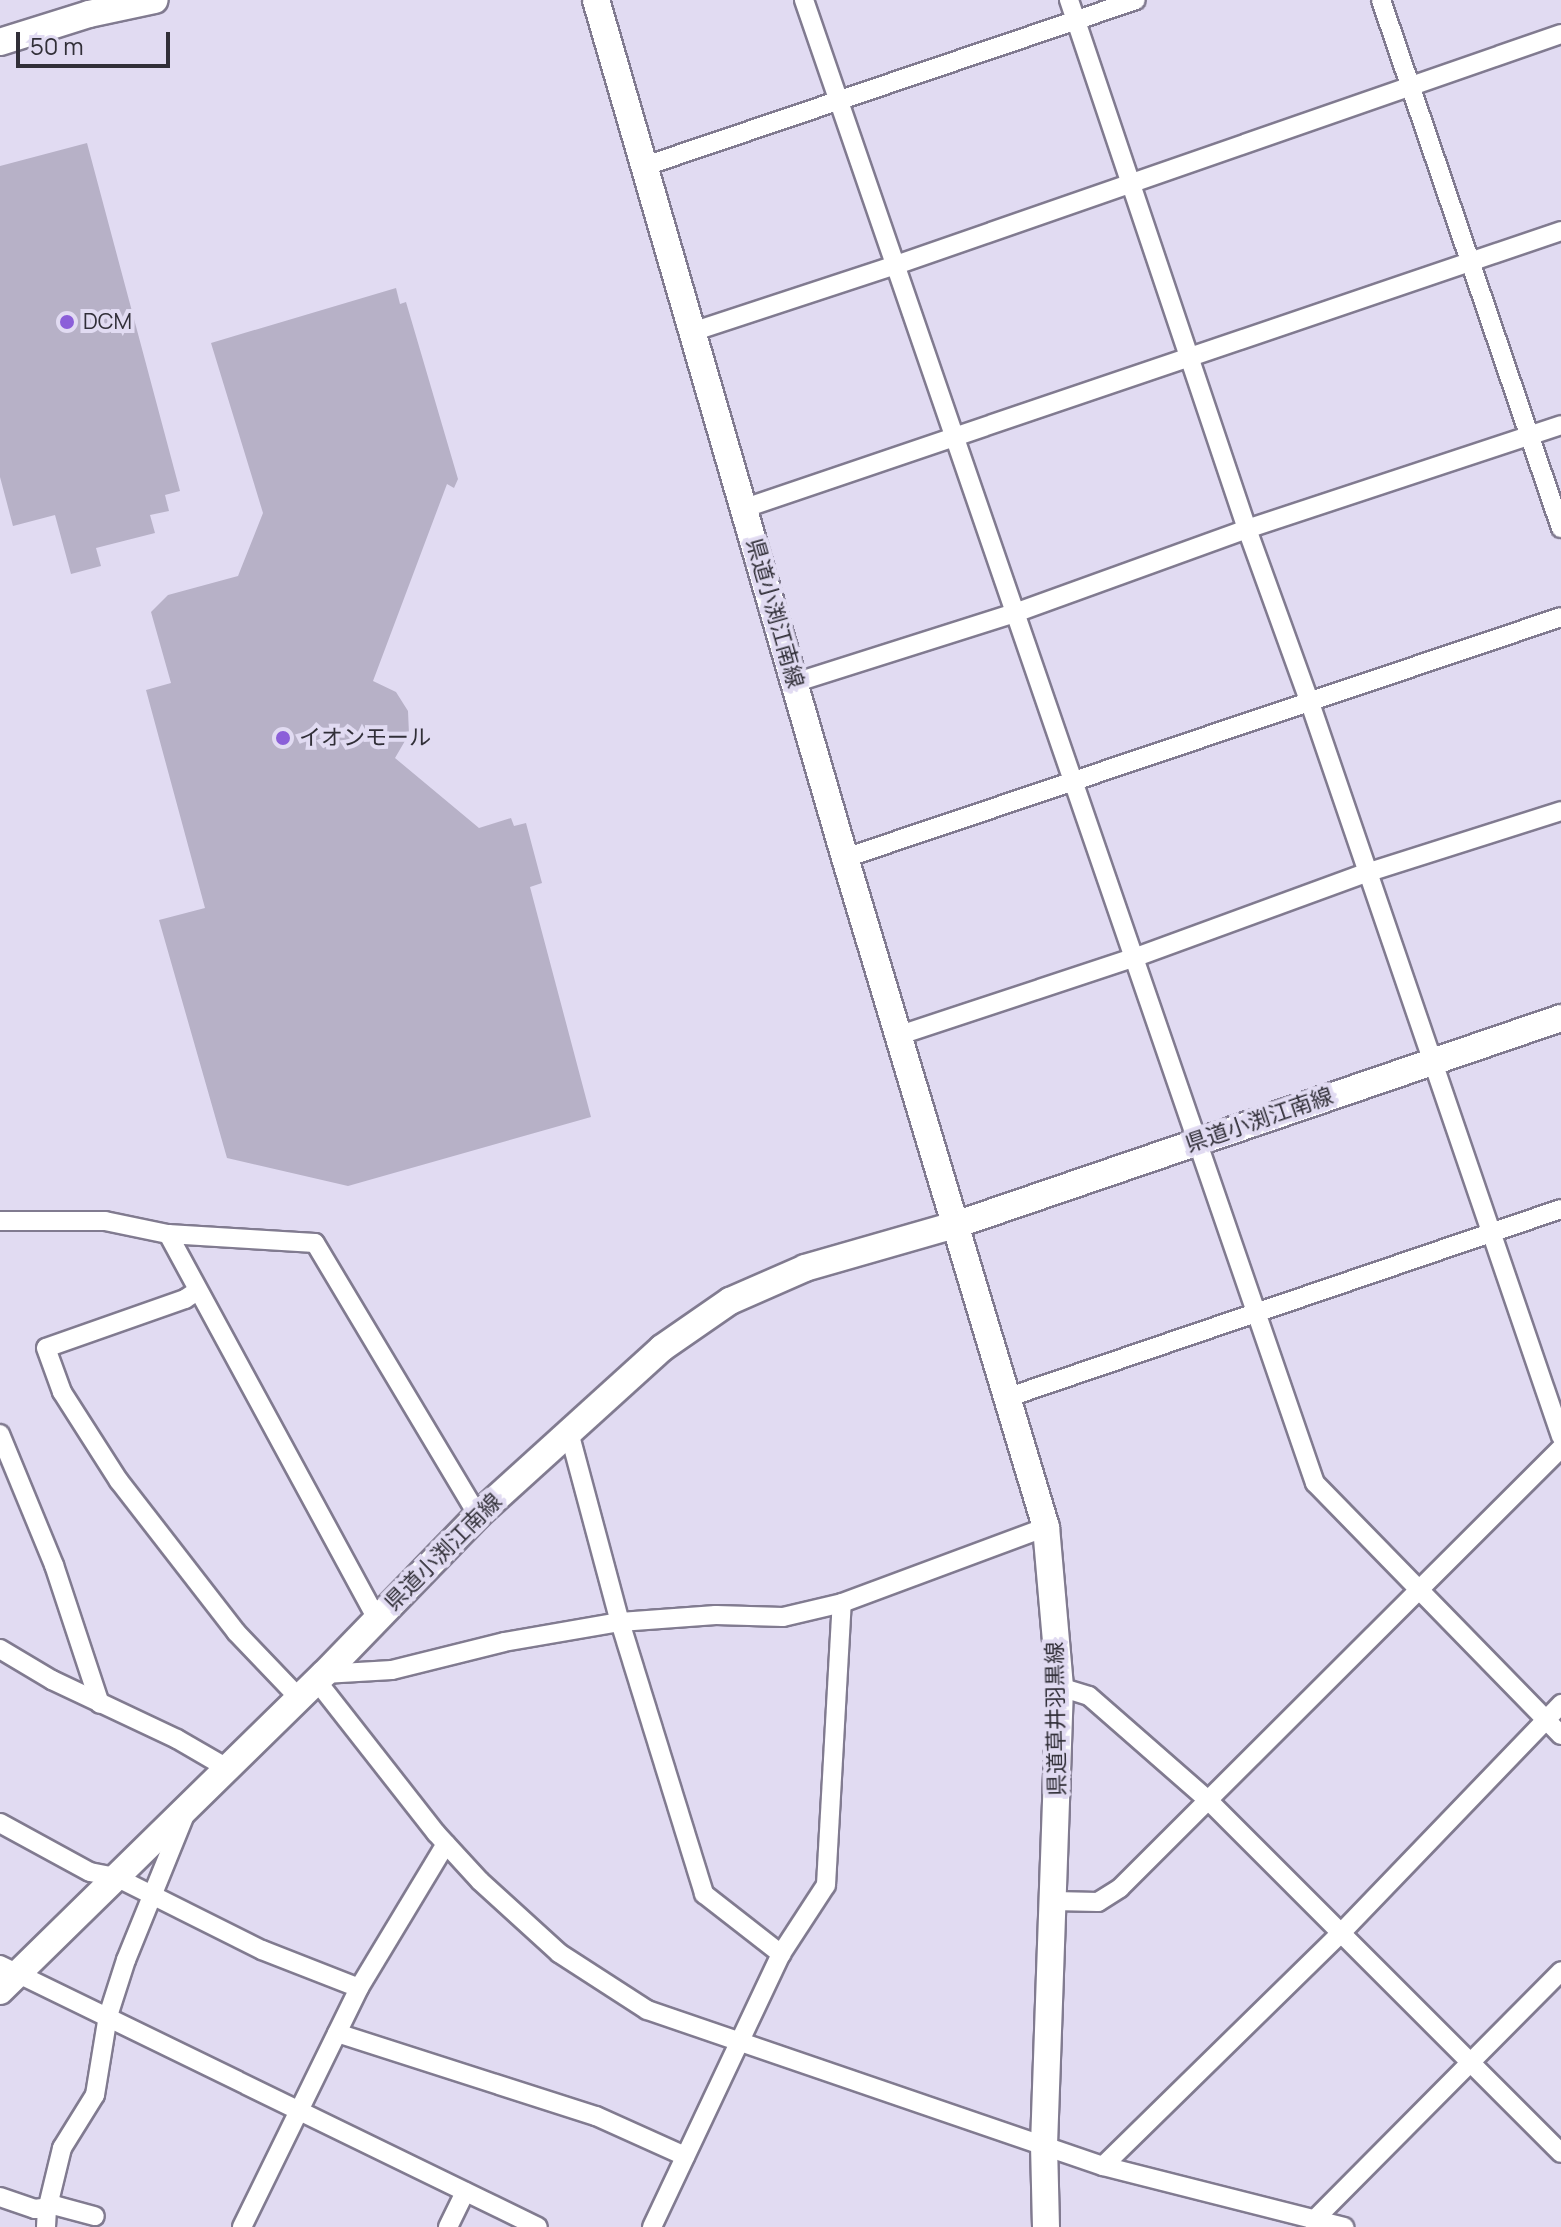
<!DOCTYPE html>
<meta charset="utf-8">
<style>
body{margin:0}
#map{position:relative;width:1561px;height:2227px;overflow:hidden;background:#e1dbf2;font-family:Manrope,"Noto Sans JP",sans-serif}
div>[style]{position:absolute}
.building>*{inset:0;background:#b7b1c7}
.roads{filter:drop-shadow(2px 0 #817b90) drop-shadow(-2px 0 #817b90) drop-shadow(0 2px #817b90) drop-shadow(0 -2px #817b90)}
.street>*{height:18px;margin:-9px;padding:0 9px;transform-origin:9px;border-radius:9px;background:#fff}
.secondary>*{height:26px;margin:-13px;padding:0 13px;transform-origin:13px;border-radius:13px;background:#fff}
.dots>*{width:22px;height:22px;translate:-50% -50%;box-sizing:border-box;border:4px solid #e1dbf2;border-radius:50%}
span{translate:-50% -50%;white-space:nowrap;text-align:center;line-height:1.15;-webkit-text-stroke:8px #e1dbf2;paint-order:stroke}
.poi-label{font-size:22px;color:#312f38}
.left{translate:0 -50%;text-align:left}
.street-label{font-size:22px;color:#312f38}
.scale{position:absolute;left:16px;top:32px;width:154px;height:36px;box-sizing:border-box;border:4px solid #312f38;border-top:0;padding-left:10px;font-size:24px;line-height:28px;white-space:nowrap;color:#312f38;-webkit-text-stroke:6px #e1dbf2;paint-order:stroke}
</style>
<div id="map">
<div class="building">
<i style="clip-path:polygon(87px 143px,180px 491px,165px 495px,169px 511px,150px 515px,155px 533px,96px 548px,101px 566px,71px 574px,55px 515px,13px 526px,0 477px,0 166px)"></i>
<i style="clip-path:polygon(396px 288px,400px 304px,406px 302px,458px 479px,454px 488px,447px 484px,373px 681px,396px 692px,408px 711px,409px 734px,395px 758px,479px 828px,511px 818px,514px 826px,526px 823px,542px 883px,530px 887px,591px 1117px,348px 1186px,227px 1158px,159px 920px,205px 908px,146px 690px,171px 683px,151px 612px,168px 595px,238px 576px,263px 513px,211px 343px)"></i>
</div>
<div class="roads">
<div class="street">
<i style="left:804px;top:0;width:1569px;rotate:70.99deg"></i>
<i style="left:1315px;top:1483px;width:352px;rotate:45.7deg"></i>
<i style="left:1069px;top:0;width:558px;rotate:71.4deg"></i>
<i style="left:1247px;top:529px;width:185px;rotate:70.1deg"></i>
<i style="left:1310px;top:703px;width:775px;rotate:71.1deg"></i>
<i style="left:1381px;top:0;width:558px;rotate:71.18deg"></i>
<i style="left:645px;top:166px;width:518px;rotate:-18.68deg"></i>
<i style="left:692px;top:332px;width:215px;rotate:-18.2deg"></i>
<i style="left:896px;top:265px;width:704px;rotate:-19.16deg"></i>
<i style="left:745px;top:508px;width:862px;rotate:-18.75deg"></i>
<i style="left:794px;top:683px;width:232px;rotate:-17.6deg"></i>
<i style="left:1015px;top:613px;width:247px;rotate:-19.9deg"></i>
<i style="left:1247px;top:529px;width:331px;rotate:-18.3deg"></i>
<i style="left:845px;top:858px;width:755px;rotate:-18.6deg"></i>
<i style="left:900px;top:1035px;width:249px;rotate:-18.3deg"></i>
<i style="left:1136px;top:957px;width:245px;rotate:-20.1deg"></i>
<i style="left:1366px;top:873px;width:205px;rotate:-17.6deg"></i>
<i style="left:0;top:1221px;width:105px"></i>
<i style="left:105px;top:1221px;width:64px;rotate:11.7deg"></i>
<i style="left:168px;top:1234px;width:147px;rotate:3.5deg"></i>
<i style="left:315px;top:1243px;width:317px;rotate:59.1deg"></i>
<i style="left:168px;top:1234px;width:438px;rotate:61.5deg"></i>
<i style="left:197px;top:1291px;width:14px;rotate:146deg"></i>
<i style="left:185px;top:1299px;width:147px;rotate:160.6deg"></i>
<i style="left:46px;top:1348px;width:47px;rotate:70deg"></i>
<i style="left:62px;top:1392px;width:106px;rotate:57.4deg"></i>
<i style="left:119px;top:1481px;width:191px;rotate:52.2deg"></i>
<i style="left:236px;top:1632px;width:91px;rotate:46.3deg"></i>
<i style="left:1009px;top:1397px;width:583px;rotate:-18.81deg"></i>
<i style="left:569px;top:1432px;width:197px;rotate:75deg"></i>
<i style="left:620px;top:1622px;width:285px;rotate:72.8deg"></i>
<i style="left:704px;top:1894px;width:98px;rotate:37.9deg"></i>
<i style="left:0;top:1434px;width:142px;rotate:67.6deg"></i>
<i style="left:54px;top:1565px;width:146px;rotate:71.7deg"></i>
<i style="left:0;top:1649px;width:61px;rotate:30.8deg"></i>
<i style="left:52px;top:1680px;width:138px;rotate:25.3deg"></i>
<i style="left:177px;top:1739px;width:58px;rotate:30.1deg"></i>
<i style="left:324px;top:1674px;width:68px;rotate:-3.4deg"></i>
<i style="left:392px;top:1670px;width:115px;rotate:-14deg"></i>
<i style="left:504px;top:1642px;width:118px;rotate:-9.8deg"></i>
<i style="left:620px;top:1622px;width:96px;rotate:-4.2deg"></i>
<i style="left:716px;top:1615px;width:67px;rotate:1.7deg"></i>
<i style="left:783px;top:1617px;width:61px;rotate:-13.3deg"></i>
<i style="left:842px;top:1603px;width:218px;rotate:-20.4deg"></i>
<i style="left:316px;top:1680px;width:194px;rotate:51.9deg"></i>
<i style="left:436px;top:1833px;width:65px;rotate:47.5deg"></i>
<i style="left:480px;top:1881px;width:107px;rotate:42.3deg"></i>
<i style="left:559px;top:1953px;width:105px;rotate:32.9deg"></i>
<i style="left:647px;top:2010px;width:482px;rotate:18.9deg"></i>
<i style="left:1103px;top:2166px;width:249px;rotate:14.2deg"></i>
<i style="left:1060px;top:1687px;width:30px;rotate:17deg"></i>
<i style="left:1089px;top:1696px;width:158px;rotate:41.2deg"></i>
<i style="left:1208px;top:1800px;width:499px;rotate:45deg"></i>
<i style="left:0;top:1823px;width:102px;rotate:28.6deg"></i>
<i style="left:90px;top:1872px;width:26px;rotate:11deg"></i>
<i style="left:116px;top:1877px;width:163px;rotate:26.6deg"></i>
<i style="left:262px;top:1950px;width:104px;rotate:21.4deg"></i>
<i style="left:1054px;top:1901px;width:44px;rotate:1.3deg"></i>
<i style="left:1098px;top:1902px;width:26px;rotate:-32deg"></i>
<i style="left:1120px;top:1888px;width:623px;rotate:-44.93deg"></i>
<i style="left:0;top:1965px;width:598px;rotate:25.97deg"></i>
<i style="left:337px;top:2033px;width:272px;rotate:17.8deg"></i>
<i style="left:596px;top:2116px;width:98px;rotate:24.2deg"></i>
<i style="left:1103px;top:2166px;width:333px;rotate:-44.4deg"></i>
<i style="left:1341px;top:1933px;width:318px;rotate:-46.1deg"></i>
<i style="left:0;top:2197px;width:37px;rotate:19deg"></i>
<i style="left:35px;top:2209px;width:22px;rotate:-8deg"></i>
<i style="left:57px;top:2206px;width:39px;rotate:15deg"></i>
<i style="left:1313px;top:2221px;width:352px;rotate:-45.2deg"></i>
<i style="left:46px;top:2227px;width:17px;rotate:-87deg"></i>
<i style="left:47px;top:2210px;width:64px;rotate:-76.4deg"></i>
<i style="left:62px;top:2148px;width:62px;rotate:-58.1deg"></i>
<i style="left:95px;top:2095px;width:80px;rotate:-80.7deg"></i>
<i style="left:108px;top:2016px;width:59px;rotate:-72.2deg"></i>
<i style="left:126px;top:1960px;width:154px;rotate:-67.9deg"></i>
<i style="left:242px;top:2227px;width:266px;rotate:-63.9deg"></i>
<i style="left:359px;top:1988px;width:168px;rotate:-58.9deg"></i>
<i style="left:448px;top:2227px;width:39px;rotate:-64deg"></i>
<i style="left:652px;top:2227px;width:302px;rotate:-64.7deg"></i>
<i style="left:781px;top:1954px;width:82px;rotate:-56.9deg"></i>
<i style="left:826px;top:1885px;width:282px;rotate:-86.8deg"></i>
</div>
<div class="secondary">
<i style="left:596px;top:0;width:893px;rotate:73.82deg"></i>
<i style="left:845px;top:858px;width:699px;rotate:73.28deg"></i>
<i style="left:1046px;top:1527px;width:161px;rotate:85deg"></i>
<i style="left:1060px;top:1687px;width:458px;rotate:92deg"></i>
<i style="left:1044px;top:2145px;width:82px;rotate:88.6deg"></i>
<i style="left:0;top:42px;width:93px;rotate:-17.5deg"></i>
<i style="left:89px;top:14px;width:67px;rotate:-12deg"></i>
<i style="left:0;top:1991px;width:453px;rotate:-44.4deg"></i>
<i style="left:324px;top:1674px;width:221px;rotate:-45.9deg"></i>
<i style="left:478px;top:1515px;width:248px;rotate:-42.2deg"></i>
<i style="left:662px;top:1348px;width:83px;rotate:-34.7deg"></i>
<i style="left:730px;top:1301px;width:82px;rotate:-23.7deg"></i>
<i style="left:805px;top:1268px;width:159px;rotate:-16deg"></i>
<i style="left:958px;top:1224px;width:637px;rotate:-18.86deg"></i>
</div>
</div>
<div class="dots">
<i style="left:67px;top:322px;background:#8b5fd9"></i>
<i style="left:283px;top:738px;background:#8b5fd9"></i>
</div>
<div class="poi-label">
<span class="left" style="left:83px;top:322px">DCM</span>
<span class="left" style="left:299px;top:738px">イオンモール</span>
</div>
<div class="street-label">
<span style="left:775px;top:613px;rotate:74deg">県道小渕江南線</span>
<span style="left:1259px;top:1120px;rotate:-19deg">県道小渕江南線</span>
<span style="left:443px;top:1552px;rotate:-45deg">県道小渕江南線</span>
<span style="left:1056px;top:1719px;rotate:-91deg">県道草井羽黒線</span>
</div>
<div class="scale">50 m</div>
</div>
